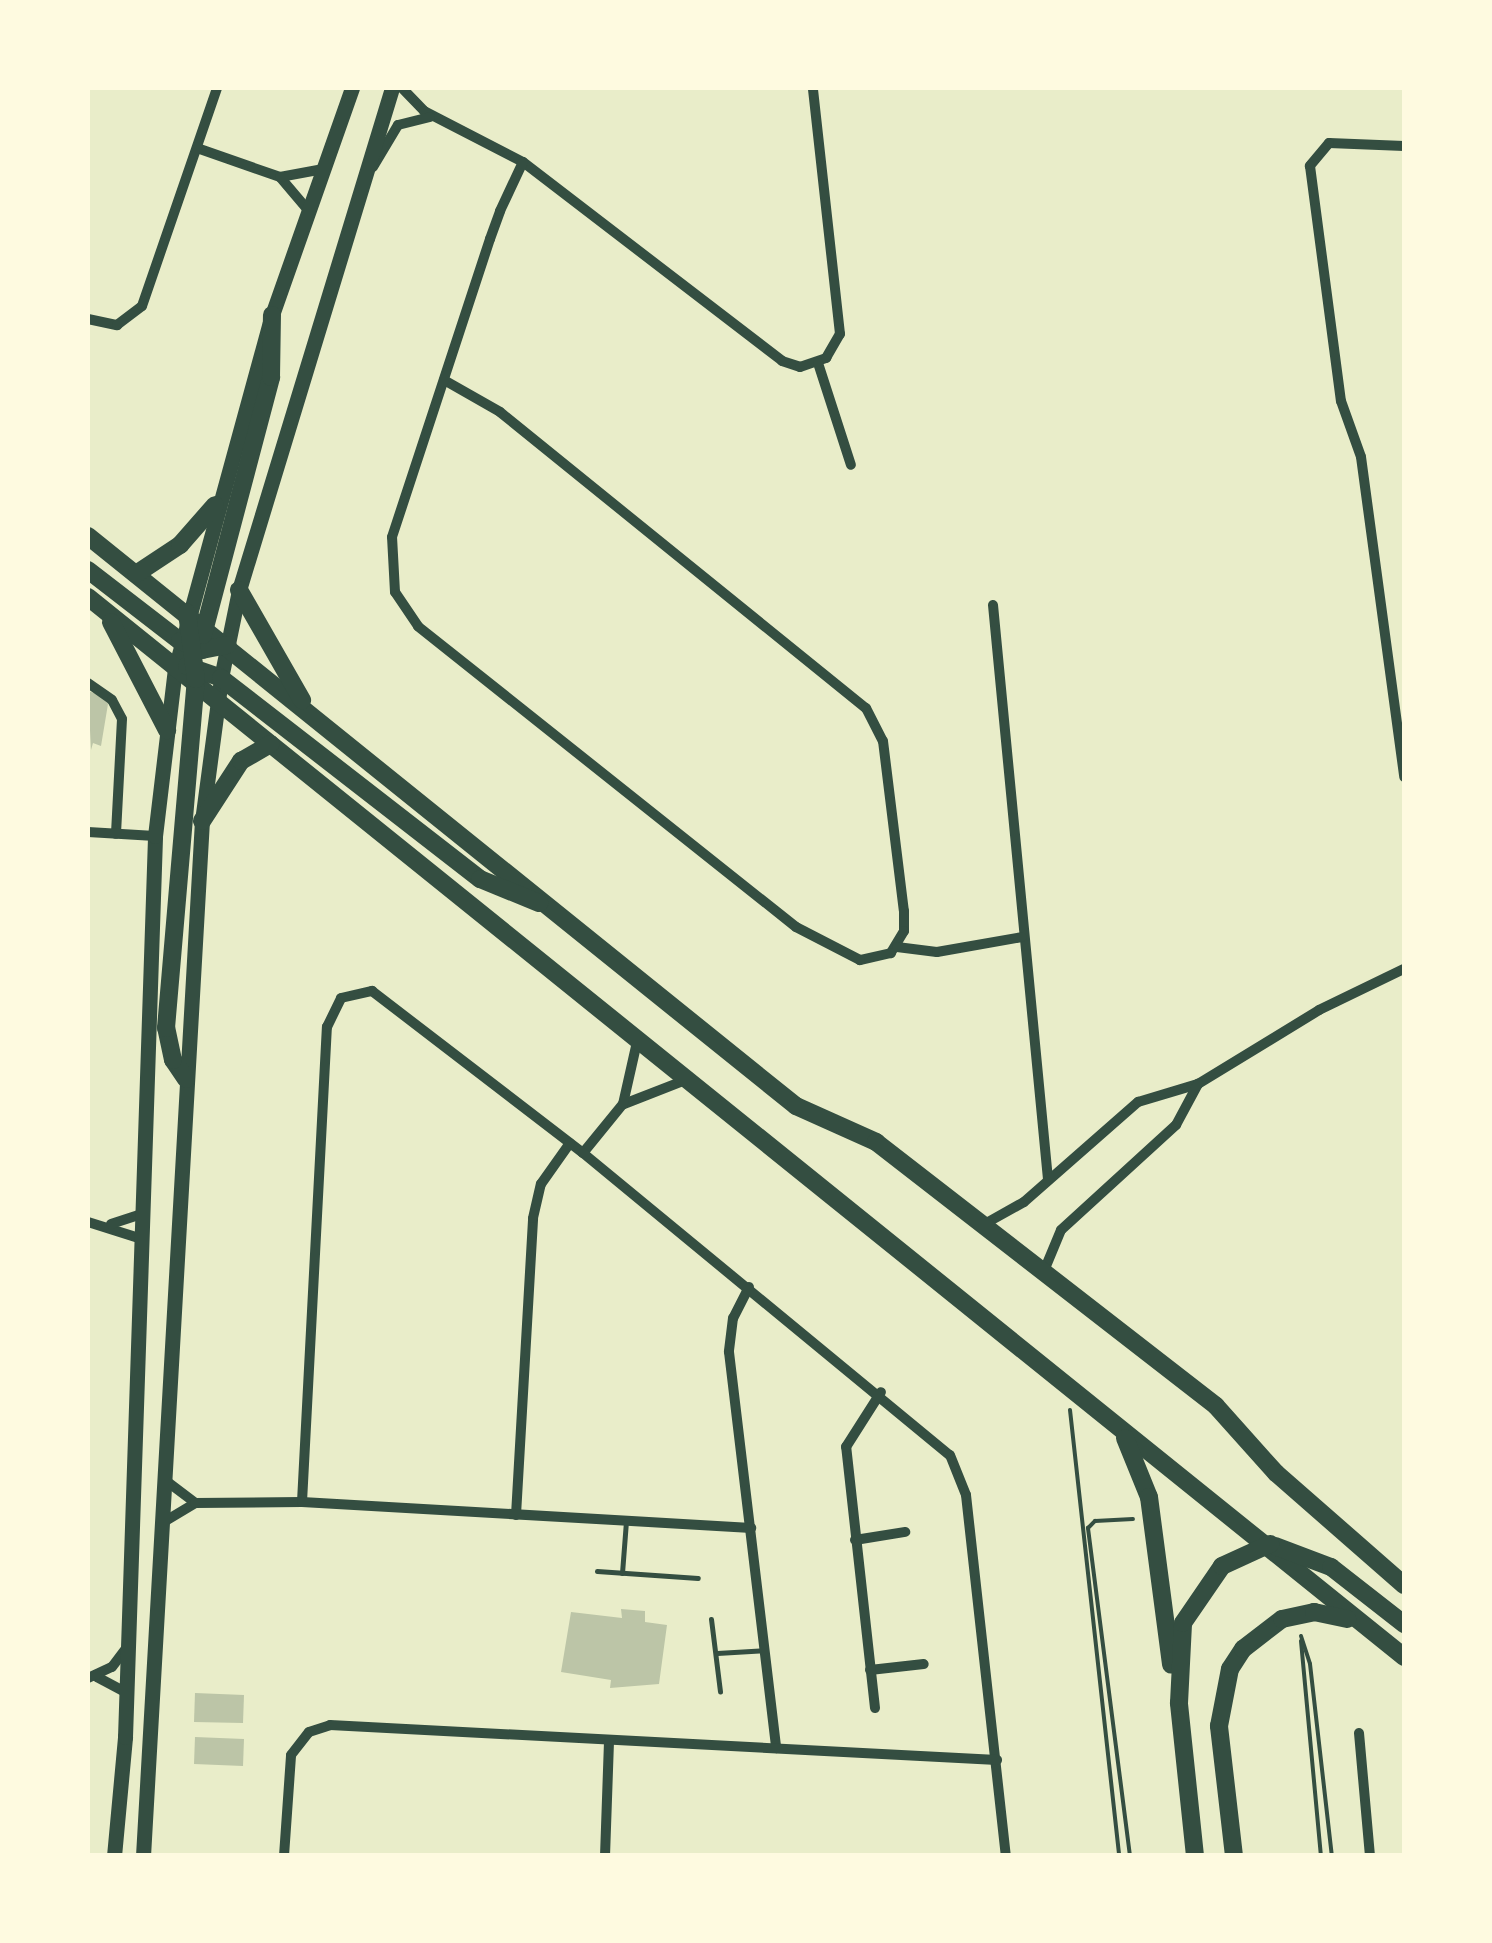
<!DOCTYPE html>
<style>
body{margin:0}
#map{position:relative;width:1492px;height:1943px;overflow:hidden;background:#e9edc9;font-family:"Sofia Sans Condensed",sans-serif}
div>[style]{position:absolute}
.building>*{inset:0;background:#bcc5a7}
.path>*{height:4px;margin:-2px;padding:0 2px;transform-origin:2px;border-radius:2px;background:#344e41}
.service>*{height:5px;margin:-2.5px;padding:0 2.5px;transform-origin:2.5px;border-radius:2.5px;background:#344e41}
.minor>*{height:10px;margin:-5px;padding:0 5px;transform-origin:5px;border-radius:5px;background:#344e41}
.secondary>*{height:15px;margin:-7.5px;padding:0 7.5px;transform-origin:7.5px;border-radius:7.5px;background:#344e41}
.primary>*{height:18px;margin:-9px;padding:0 9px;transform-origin:9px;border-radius:9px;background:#344e41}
span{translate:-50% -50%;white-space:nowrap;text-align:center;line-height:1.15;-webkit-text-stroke:10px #fefae0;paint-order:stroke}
.frame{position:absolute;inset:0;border:90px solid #fefae0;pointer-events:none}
</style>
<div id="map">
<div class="building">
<i style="clip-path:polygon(88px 691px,109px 698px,101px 746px,93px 743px,91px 750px)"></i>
<i style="clip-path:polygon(621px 1609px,645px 1611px,645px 1622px,667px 1625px,659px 1684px,610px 1688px,611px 1680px,561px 1672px,571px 1612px,622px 1618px)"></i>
<i style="clip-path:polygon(195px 1693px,244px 1695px,243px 1723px,194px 1722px)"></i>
<i style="clip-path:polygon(195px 1737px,244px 1739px,243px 1766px,194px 1764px)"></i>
</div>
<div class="path">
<i style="left:1070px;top:1410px;width:449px;rotate:83.7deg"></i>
<i style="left:1301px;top:1636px;width:29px;rotate:72deg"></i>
<i style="left:1310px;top:1664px;width:193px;rotate:83.5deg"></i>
<i style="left:1301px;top:1641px;width:216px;rotate:84.7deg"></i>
<i style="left:1130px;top:1856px;width:331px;rotate:-97.3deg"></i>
<i style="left:1088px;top:1528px;width:10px;rotate:-45deg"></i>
<i style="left:1095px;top:1521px;width:38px;rotate:-3deg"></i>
</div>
<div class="service">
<i style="left:597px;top:1571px;width:101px;rotate:4deg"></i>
<i style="left:622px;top:1573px;width:52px;rotate:-85.6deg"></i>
<i style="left:711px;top:1619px;width:73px;rotate:82.9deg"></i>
<i style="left:717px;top:1653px;width:49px;rotate:-3.5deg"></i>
</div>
<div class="minor">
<i style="left:402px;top:88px;width:32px;rotate:46deg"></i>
<i style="left:424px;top:111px;width:111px;rotate:27.3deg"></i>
<i style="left:523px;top:162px;width:327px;rotate:37.5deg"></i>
<i style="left:782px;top:361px;width:19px;rotate:18deg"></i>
<i style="left:800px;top:367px;width:28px;rotate:-19deg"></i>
<i style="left:826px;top:358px;width:28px;rotate:-60deg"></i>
<i style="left:840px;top:334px;width:247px;rotate:-96.3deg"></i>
<i style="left:1404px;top:146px;width:75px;rotate:-177.7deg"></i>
<i style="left:1329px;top:143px;width:30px;rotate:130deg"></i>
<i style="left:1310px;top:166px;width:237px;rotate:82.5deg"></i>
<i style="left:1341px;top:401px;width:59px;rotate:70.3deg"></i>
<i style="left:1361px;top:457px;width:323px;rotate:82.3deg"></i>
<i style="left:197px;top:148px;width:88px;rotate:19.3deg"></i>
<i style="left:280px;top:177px;width:42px;rotate:49.8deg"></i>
<i style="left:373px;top:167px;width:49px;rotate:-59.2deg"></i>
<i style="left:398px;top:125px;width:33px;rotate:-14deg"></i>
<i style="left:280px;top:177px;width:44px;rotate:-10.5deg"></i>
<i style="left:88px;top:319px;width:30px;rotate:12deg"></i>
<i style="left:117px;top:325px;width:31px;rotate:-37deg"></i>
<i style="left:142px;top:306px;width:231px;rotate:-71deg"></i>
<i style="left:818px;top:363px;width:107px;rotate:72.1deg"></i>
<i style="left:444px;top:380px;width:64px;rotate:29.7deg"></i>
<i style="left:500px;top:412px;width:471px;rotate:39deg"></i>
<i style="left:866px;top:708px;width:37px;rotate:63deg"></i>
<i style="left:883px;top:741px;width:171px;rotate:83deg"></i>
<i style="left:904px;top:911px;width:20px;rotate:90deg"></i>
<i style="left:904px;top:931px;width:26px;rotate:121deg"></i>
<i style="left:891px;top:953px;width:32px;rotate:167deg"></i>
<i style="left:860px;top:960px;width:72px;rotate:-152.7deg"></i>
<i style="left:796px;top:927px;width:483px;rotate:-141.5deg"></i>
<i style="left:418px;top:626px;width:41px;rotate:-124.1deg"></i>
<i style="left:395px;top:592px;width:55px;rotate:-93.1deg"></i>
<i style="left:392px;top:537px;width:314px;rotate:-71.8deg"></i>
<i style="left:490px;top:239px;width:30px;rotate:-70deg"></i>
<i style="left:500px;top:211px;width:54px;rotate:-64.9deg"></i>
<i style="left:993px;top:605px;width:577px;rotate:84.53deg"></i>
<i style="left:88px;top:683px;width:29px;rotate:35deg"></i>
<i style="left:112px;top:700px;width:21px;rotate:62deg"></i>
<i style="left:122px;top:719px;width:115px;rotate:93deg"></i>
<i style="left:88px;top:832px;width:67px;rotate:3.4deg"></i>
<i style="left:897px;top:947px;width:40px;rotate:7.1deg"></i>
<i style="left:937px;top:952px;width:86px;rotate:-10deg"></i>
<i style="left:624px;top:1104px;width:63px;rotate:-21.3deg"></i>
<i style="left:583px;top:1153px;width:63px;rotate:-50.8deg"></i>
<i style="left:623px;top:1104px;width:64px;rotate:-77.3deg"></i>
<i style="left:88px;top:1222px;width:57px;rotate:17.5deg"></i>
<i style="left:111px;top:1224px;width:33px;rotate:-18deg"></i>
<i style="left:981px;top:1226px;width:49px;rotate:-29.2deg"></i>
<i style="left:1024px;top:1202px;width:152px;rotate:-41.3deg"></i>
<i style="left:1138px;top:1102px;width:63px;rotate:-16.7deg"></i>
<i style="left:1198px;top:1084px;width:142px;rotate:-31.4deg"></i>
<i style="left:1319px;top:1010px;width:94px;rotate:-25.8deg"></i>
<i style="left:1044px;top:1271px;width:44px;rotate:-67.5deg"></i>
<i style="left:1061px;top:1230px;width:156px;rotate:-42.4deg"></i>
<i style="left:1176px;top:1125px;width:47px;rotate:-61.8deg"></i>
<i style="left:749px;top:1287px;width:35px;rotate:117deg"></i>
<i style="left:733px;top:1318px;width:34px;rotate:97deg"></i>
<i style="left:729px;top:1352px;width:399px;rotate:83.2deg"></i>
<i style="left:165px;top:1480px;width:38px;rotate:37deg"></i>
<i style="left:302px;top:1502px;width:476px;rotate:-87deg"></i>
<i style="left:327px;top:1027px;width:32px;rotate:-64deg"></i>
<i style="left:341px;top:998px;width:32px;rotate:-13deg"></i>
<i style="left:372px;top:991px;width:266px;rotate:37.5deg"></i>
<i style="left:583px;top:1153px;width:475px;rotate:39.5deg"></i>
<i style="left:950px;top:1455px;width:43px;rotate:68.2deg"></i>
<i style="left:966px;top:1495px;width:363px;rotate:83.7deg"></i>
<i style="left:516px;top:1515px;width:297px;rotate:-86.7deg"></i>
<i style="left:533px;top:1218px;width:35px;rotate:-77deg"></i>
<i style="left:541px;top:1184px;width:50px;rotate:-54.7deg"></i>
<i style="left:162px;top:1523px;width:39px;rotate:-31deg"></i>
<i style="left:195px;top:1503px;width:107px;rotate:-0.5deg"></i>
<i style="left:302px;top:1502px;width:450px;rotate:3.3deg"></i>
<i style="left:855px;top:1540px;width:51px;rotate:-9.1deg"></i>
<i style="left:870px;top:1670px;width:54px;rotate:-6.3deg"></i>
<i style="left:97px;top:1677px;width:34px;rotate:28deg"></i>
<i style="left:88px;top:1678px;width:26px;rotate:-25deg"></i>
<i style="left:112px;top:1667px;width:21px;rotate:-53deg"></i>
<i style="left:875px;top:1708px;width:263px;rotate:-96.3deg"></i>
<i style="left:846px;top:1447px;width:65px;rotate:-57.5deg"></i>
<i style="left:1359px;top:1733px;width:123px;rotate:84.9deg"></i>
<i style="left:284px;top:1856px;width:101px;rotate:-86deg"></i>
<i style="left:291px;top:1755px;width:29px;rotate:-52deg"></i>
<i style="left:309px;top:1732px;width:22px;rotate:-18deg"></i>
<i style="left:330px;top:1725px;width:668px;rotate:3deg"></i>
<i style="left:605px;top:1856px;width:116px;rotate:-88deg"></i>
</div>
<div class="secondary">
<i style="left:114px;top:1856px;width:120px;rotate:-84.7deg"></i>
<i style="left:125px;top:1737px;width:901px;rotate:-88.09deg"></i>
<i style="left:155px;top:836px;width:168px;rotate:-83.2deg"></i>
<i style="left:175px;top:669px;width:367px;rotate:-74.7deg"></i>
<i style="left:272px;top:315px;width:241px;rotate:-70.6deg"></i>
<i style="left:143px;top:1856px;width:1037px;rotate:-86.74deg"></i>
<i style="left:202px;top:821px;width:144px;rotate:-82.4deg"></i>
<i style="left:221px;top:678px;width:90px;rotate:-78.4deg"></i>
<i style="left:239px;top:590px;width:525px;rotate:-73.05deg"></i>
</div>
<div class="primary">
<i style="left:88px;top:536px;width:909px;rotate:38.84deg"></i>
<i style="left:796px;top:1106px;width:88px;rotate:24.2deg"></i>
<i style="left:876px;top:1142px;width:430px;rotate:37.8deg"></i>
<i style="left:1216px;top:1406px;width:90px;rotate:48.2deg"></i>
<i style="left:1276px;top:1473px;width:170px;rotate:41.2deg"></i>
<i style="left:88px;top:570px;width:116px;rotate:37.7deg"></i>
<i style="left:180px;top:641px;width:24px;rotate:22deg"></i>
<i style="left:202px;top:650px;width:26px;rotate:-11deg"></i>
<i style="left:136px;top:574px;width:53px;rotate:-33.4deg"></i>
<i style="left:180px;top:545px;width:53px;rotate:-48.8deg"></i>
<i style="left:239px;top:590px;width:127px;rotate:60.2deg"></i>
<i style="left:88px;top:597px;width:1690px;rotate:38.85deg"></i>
<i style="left:111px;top:622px;width:122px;rotate:62.6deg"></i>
<i style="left:203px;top:635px;width:267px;rotate:-75.2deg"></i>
<i style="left:271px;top:377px;width:62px;rotate:-89.1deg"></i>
<i style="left:187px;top:666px;width:36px;rotate:19deg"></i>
<i style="left:221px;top:678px;width:328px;rotate:37.8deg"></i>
<i style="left:480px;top:879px;width:64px;rotate:22.1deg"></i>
<i style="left:202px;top:821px;width:72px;rotate:-57deg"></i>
<i style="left:241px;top:761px;width:34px;rotate:-30deg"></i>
<i style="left:186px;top:1079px;width:23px;rotate:-124deg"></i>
<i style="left:173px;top:1060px;width:33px;rotate:-102deg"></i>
<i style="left:166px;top:1028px;width:350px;rotate:-85.1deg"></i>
<i style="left:196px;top:679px;width:67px;rotate:-97.8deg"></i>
<i style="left:1125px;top:1438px;width:64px;rotate:67.9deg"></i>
<i style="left:1149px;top:1497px;width:169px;rotate:82.5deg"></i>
<i style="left:1275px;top:1546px;width:60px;rotate:20.6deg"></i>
<i style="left:1331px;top:1567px;width:93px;rotate:38deg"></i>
<i style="left:1195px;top:1856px;width:154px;rotate:-96deg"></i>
<i style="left:1179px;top:1703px;width:80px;rotate:-87.1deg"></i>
<i style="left:1183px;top:1623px;width:69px;rotate:-55.6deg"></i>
<i style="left:1222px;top:1566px;width:53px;rotate:-24.6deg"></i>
<i style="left:1234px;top:1856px;width:131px;rotate:-96.6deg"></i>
<i style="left:1219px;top:1726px;width:58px;rotate:-79.1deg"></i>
<i style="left:1230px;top:1669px;width:24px;rotate:-57deg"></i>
<i style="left:1243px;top:1649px;width:49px;rotate:-37.6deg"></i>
<i style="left:1282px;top:1619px;width:33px;rotate:-12deg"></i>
<i style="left:1314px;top:1612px;width:34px;rotate:12deg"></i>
</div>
<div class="frame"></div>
</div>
